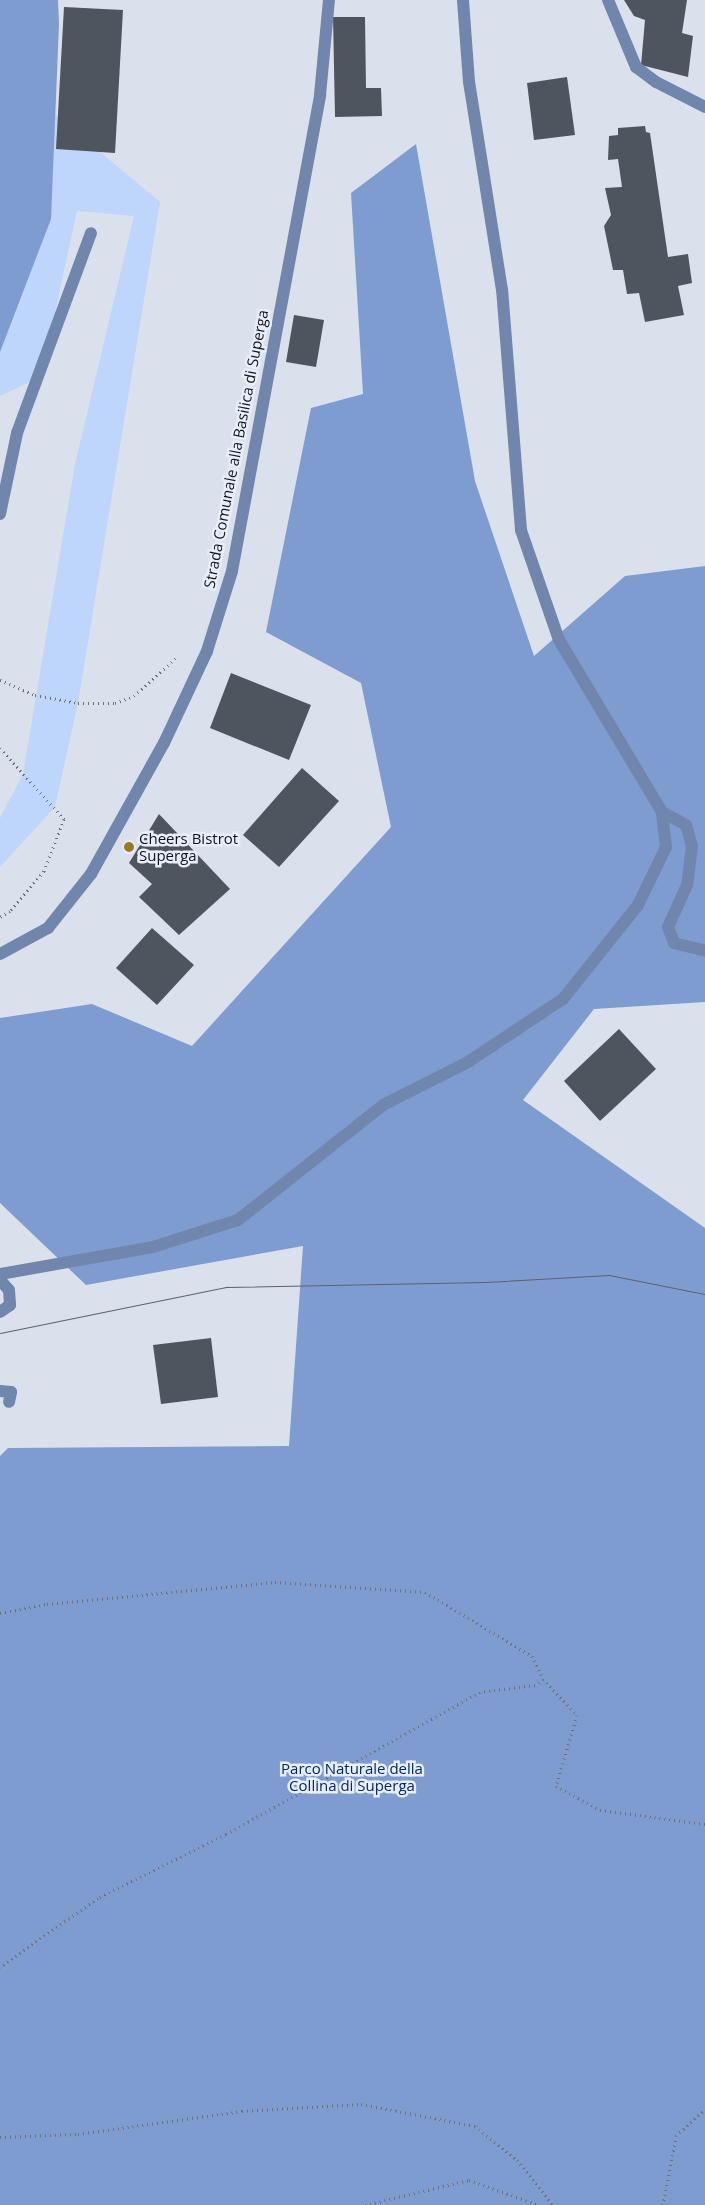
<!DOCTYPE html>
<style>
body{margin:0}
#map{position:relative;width:705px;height:2205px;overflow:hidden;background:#dae1ed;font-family:"Open Sans",sans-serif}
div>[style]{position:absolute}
.green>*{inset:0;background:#bed5fc}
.forest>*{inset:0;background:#7e9cd0}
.building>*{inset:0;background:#4f555f}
.path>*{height:3px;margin-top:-1.5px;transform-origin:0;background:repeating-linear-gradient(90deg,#6c7078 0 1px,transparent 0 5px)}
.service>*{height:12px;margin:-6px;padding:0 6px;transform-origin:6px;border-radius:6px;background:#7086ad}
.minor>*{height:12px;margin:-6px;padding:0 6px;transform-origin:6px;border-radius:6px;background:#7086ad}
.tram>*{height:1px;margin:-0.5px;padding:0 0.5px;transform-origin:0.5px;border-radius:0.5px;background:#5e6269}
.dots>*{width:14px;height:14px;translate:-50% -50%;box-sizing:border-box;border:2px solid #e7eefa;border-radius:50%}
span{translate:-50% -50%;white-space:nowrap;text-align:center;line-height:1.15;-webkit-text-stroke:5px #e7eefa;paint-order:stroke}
.street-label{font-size:15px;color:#121418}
.poi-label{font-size:15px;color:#121418}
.left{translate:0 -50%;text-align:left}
.park-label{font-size:15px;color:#062764}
</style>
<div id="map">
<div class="green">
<i style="clip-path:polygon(0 68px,160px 202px,78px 703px,55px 807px,0 867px,0 818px,23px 774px,75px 464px,134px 216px,77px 211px,41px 377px,0 396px)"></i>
</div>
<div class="forest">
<i style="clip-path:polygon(0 0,58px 0,59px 24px,51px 219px,0 352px)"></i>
<i style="clip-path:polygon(416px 144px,475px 481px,534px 656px,625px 576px,705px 566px,705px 1002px,594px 1009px,523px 1100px,705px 1228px,705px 2205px,0 2205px,0 1456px,8px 1448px,289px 1446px,303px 1246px,86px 1285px,0 1203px,0 1018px,92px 1004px,192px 1046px,391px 827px,361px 683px,266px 632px,311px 408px,363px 394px,351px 193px)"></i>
</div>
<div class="building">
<i style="clip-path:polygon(624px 0,687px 0,682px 33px,693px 36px,688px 77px,641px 65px,645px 20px,634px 16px)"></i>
<i style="clip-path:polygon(64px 7px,123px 10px,115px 153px,56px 149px)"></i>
<i style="clip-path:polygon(333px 17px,365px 17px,366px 88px,381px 88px,382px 116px,335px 117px)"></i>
<i style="clip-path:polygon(567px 77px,575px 135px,534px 140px,527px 83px)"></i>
<i style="clip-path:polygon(645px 126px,646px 132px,650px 133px,668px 257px,688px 254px,692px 283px,678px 286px,684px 315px,645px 322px,639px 293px,627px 294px,623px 270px,613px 270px,604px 226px,611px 215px,605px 188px,622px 187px,618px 159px,608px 160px,609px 136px,618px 135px,618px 128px)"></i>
<i style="clip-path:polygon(294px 315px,324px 320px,316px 367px,286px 362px)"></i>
<i style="clip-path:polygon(231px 673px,311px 705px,289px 760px,210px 728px)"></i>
<i style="clip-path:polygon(302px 768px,339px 801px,279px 867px,243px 835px)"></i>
<i style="clip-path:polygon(159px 814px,230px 889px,179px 935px,139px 897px,152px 884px,129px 863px)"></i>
<i style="clip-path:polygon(152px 928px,194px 965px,157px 1005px,116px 968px)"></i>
<i style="clip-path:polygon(619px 1029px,656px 1069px,600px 1121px,564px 1081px)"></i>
<i style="clip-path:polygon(211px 1338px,218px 1397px,161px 1404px,153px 1345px)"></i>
</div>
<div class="path">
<i style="left:0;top:680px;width:38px;rotate:23deg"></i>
<i style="left:35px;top:695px;width:44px;rotate:10.5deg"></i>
<i style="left:78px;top:703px;width:37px"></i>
<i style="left:115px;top:703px;width:20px;rotate:-20deg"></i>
<i style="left:134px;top:696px;width:59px;rotate:-42.3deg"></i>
<i style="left:0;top:748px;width:96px;rotate:48deg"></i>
<i style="left:64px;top:819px;width:56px;rotate:111deg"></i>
<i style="left:44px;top:871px;width:52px;rotate:130.4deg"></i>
<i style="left:10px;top:911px;width:12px;rotate:149deg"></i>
<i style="left:0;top:1613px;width:48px;rotate:-10.8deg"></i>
<i style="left:47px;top:1604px;width:229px;rotate:-5.5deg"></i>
<i style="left:275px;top:1582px;width:150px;rotate:3.8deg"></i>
<i style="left:425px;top:1592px;width:125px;rotate:30.9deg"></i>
<i style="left:532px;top:1656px;width:25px;rotate:64deg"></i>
<i style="left:543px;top:1679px;width:10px;rotate:143deg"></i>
<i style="left:535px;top:1685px;width:55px;rotate:172.7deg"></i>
<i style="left:480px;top:1692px;width:291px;rotate:150.8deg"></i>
<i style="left:226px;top:1834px;width:143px;rotate:153.4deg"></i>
<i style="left:98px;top:1898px;width:120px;rotate:144.9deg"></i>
<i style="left:543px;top:1679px;width:50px;rotate:46.6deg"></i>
<i style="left:577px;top:1715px;width:74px;rotate:106.5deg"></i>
<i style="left:556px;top:1786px;width:50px;rotate:28.6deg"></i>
<i style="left:600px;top:1810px;width:106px;rotate:7.6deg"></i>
<i style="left:0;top:2137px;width:78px;rotate:-2.2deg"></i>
<i style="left:78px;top:2134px;width:166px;rotate:-8deg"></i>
<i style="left:242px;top:2111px;width:119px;rotate:-3.4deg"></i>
<i style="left:361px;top:2104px;width:116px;rotate:10.9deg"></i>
<i style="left:475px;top:2126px;width:54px;rotate:39deg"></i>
<i style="left:517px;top:2160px;width:58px;rotate:51.3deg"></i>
<i style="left:365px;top:2205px;width:107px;rotate:-13.5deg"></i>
<i style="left:469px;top:2180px;width:74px;rotate:19.7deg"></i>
<i style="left:663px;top:2205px;width:70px;rotate:-79.3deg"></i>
<i style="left:676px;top:2136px;width:40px;rotate:-43deg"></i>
</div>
<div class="service">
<i style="left:0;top:514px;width:83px;rotate:-78.1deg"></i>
<i style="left:17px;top:433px;width:213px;rotate:-69.7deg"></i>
</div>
<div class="minor">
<i style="left:608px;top:0;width:73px;rotate:67.3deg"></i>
<i style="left:636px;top:67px;width:25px;rotate:37deg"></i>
<i style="left:656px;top:82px;width:55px;rotate:27deg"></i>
<i style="left:662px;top:812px;width:27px;rotate:28deg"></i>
<i style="left:686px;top:825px;width:22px;rotate:74deg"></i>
<i style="left:692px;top:846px;width:39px;rotate:97deg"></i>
<i style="left:687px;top:885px;width:46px;rotate:114.3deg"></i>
<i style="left:668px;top:927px;width:17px;rotate:69deg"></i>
<i style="left:674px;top:943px;width:32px;rotate:14deg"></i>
<i style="left:0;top:954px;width:55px;rotate:-28.4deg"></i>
<i style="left:48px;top:928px;width:69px;rotate:-51.5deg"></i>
<i style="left:91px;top:874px;width:150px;rotate:-60.9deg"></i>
<i style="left:164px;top:743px;width:102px;rotate:-64.9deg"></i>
<i style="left:207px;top:651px;width:84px;rotate:-72.6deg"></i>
<i style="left:232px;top:571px;width:484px;rotate:-79.5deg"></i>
<i style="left:320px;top:95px;width:95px;rotate:-84.6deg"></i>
<i style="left:0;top:1274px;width:155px;rotate:-10deg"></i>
<i style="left:153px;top:1247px;width:89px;rotate:-17.6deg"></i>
<i style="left:238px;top:1220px;width:185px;rotate:-38.4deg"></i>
<i style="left:383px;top:1105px;width:95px;rotate:-26.8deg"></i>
<i style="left:468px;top:1062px;width:114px;rotate:-33.6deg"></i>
<i style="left:563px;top:999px;width:120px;rotate:-51.4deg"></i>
<i style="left:638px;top:905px;width:64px;rotate:-64.2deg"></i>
<i style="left:666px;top:847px;width:35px;rotate:-97deg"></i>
<i style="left:662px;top:812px;width:200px;rotate:-120.9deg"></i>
<i style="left:559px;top:640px;width:116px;rotate:-109.1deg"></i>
<i style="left:521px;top:530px;width:241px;rotate:-94.5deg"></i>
<i style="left:502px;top:290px;width:211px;rotate:-99deg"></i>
<i style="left:469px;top:82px;width:82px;rotate:-94.2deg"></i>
<i style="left:0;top:1280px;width:13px;rotate:48deg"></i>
<i style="left:9px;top:1290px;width:15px;rotate:86deg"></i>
<i style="left:10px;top:1305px;width:12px;rotate:145deg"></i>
<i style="left:0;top:1391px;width:11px;rotate:5deg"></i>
<i style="left:11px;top:1392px;width:10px;rotate:101deg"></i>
</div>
<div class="tram">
<i style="left:0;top:1333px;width:232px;rotate:-11.5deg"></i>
<i style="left:227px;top:1287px;width:258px;rotate:-1.1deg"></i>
<i style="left:485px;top:1282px;width:124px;rotate:-3.2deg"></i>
<i style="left:609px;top:1275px;width:98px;rotate:11.2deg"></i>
</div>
<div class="dots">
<i style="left:129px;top:847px;background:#9f7725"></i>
</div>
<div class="street-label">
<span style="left:236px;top:449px;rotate:-79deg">Strada Comunale alla Basilica di Superga</span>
</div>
<div class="poi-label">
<span class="left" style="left:139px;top:847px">Cheers Bistrot<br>Superga</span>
</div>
<div class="park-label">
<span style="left:352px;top:1777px">Parco Naturale della<br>Collina di Superga</span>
</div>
</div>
